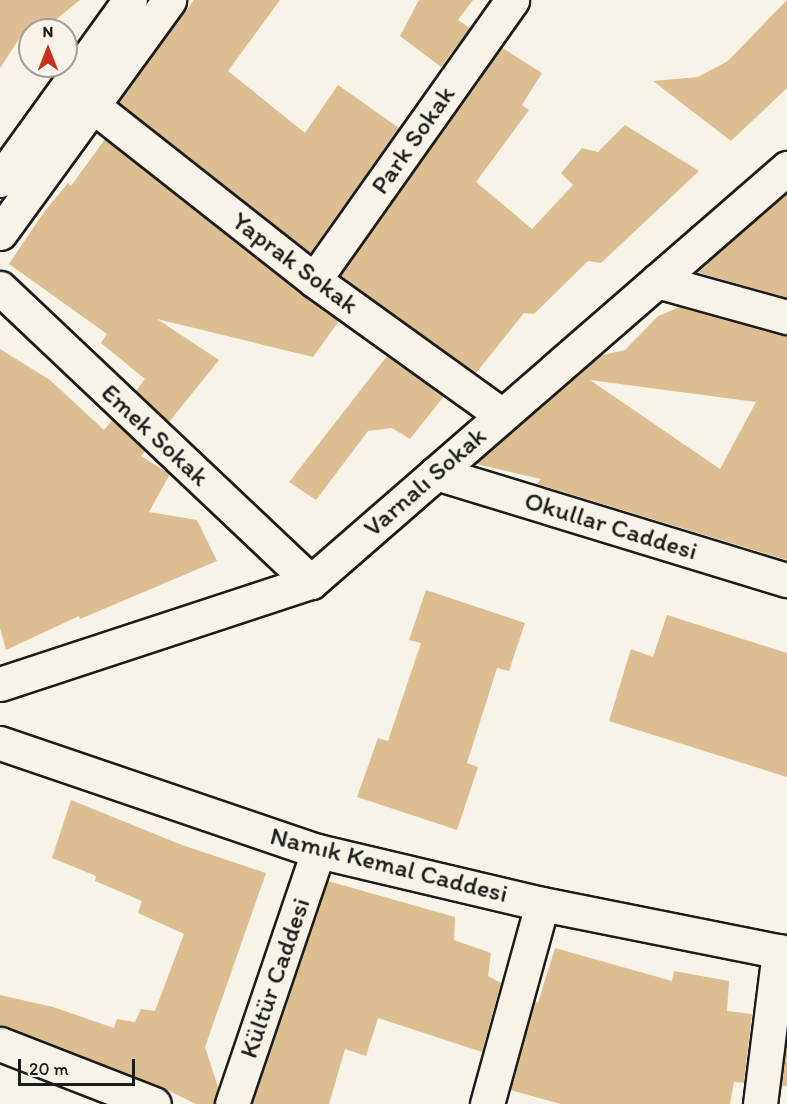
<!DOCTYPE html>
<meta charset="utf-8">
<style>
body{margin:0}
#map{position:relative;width:787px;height:1104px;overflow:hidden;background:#f7f3e8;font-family:Itim,sans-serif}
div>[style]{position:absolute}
.building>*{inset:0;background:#ddbe90}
.roads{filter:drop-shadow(2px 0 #1c1c1c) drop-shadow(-2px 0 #1c1c1c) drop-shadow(0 2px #1c1c1c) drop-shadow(0 -2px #1c1c1c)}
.minor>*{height:33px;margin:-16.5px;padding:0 16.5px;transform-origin:16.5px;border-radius:16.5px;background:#f7f3e8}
.tertiary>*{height:33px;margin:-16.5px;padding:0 16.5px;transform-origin:16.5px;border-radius:16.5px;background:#f7f3e8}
.secondary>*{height:33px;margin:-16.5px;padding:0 16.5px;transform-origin:16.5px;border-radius:16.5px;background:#f7f3e8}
span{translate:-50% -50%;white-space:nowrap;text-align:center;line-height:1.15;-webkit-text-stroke:5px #f7f3e8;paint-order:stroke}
.street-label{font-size:26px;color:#1c1c1c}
.north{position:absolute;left:18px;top:18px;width:60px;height:60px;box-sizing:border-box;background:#f7f3e8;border:2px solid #9f9d96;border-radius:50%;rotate:0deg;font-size:16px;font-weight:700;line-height:24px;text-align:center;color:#1c1c1c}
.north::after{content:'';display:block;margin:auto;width:21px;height:27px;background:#c8321e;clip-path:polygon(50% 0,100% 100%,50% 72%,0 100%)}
.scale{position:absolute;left:18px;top:1059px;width:117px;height:27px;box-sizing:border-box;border:3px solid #1c1c1c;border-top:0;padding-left:8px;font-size:18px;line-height:21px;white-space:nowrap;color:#1c1c1c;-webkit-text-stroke:4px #f7f3e8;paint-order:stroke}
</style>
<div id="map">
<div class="building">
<i style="clip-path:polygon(0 0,80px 0,43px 30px,25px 30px,0 68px)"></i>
<i style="clip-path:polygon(194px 0,280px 0,228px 71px,305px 133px,338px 85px,399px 128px,310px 253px,118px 102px)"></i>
<i style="clip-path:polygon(419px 0,473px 0,458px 20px,470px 28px,441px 67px,400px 36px)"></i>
<i style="clip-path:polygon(787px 0,787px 88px,731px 141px,653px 81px,698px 77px,728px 61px)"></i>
<i style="clip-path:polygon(501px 47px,542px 73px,522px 105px,529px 110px,476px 182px,532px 229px,573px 185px,561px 173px,582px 148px,598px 152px,625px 125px,699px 171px,601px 263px,588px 261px,534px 314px,524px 313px,476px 373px,340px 276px)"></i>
<i style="clip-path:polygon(105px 139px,339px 321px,313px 357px,157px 319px,219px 360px,169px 422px,136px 391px,145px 379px,101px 343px,107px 334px,9px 264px,44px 212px,68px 183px,71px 186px)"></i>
<i style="clip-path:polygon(787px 193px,787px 298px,696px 272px)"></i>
<i style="clip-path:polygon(evenodd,680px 307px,787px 335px,787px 560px,537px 484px,541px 479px,476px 464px,599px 356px,625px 350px,658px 316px,680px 307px,590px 380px,756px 402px,720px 469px,590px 380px)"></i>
<i style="clip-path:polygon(0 349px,50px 380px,104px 430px,112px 420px,145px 451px,141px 456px,170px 474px,149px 512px,197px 520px,217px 561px,80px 619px,79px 616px,6px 650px,0 628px)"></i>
<i style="clip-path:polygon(387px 356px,444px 396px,410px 439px,392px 428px,368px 431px,316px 500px,289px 482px)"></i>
<i style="clip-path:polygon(426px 590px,525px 623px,509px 671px,497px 668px,467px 763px,478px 767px,457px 830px,357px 797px,378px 738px,388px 741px,421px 643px,409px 640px)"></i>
<i style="clip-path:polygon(667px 615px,787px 653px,787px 777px,609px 721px,631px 649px,653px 657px)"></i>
<i style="clip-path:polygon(71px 800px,182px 845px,266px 873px,205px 1047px,218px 1087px,214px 1104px,196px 1104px,161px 1087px,0 1026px,0 995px,53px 1007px,114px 1028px,117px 1019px,135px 1022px,141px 1009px,155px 1011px,184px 934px,138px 913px,142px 901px,95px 881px,96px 876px,52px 858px)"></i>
<i style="clip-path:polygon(328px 881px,455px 917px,454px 940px,491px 953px,488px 976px,501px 983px,482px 1052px,378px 1018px,366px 1056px,345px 1049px,329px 1104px,252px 1104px)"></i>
<i style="clip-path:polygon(555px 948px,672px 981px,674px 971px,729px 981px,727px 1011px,752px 1014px,744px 1083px,734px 1082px,730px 1104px,561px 1104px,510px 1090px,535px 1001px,538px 1003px)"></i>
<i style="clip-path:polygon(787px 1039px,787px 1086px,781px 1086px)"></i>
</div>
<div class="roads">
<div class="minor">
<i style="left:93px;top:106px;width:281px;rotate:38.2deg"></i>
<i style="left:314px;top:280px;width:231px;rotate:35.7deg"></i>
<i style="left:314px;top:280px;width:343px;rotate:-54.7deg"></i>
<i style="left:657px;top:281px;width:135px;rotate:15.5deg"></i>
<i style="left:0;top:288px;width:428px;rotate:43.4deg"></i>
<i style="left:0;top:743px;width:336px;rotate:18.8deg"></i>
<i style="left:318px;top:851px;width:230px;rotate:13.3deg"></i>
<i style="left:542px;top:904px;width:250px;rotate:11.3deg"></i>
<i style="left:0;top:1044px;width:165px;rotate:21.3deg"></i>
<i style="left:232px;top:1104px;width:267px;rotate:-71.2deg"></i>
<i style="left:487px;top:1104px;width:207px;rotate:-74.6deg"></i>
<i style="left:760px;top:1104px;width:154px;rotate:-82.9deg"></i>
</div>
<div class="tertiary">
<i style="left:436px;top:473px;width:367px;rotate:17deg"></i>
<i style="left:0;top:684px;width:327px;rotate:-18.2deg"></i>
<i style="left:311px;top:582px;width:631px;rotate:-41.02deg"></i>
</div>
<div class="secondary">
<i style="left:0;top:180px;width:222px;rotate:-54.2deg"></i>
<i style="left:0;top:233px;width:288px;rotate:-54deg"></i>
</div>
</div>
<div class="street-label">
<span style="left:413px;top:140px;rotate:-55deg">Park Sokak</span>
<span style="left:295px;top:263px;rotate:37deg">Yaprak Sokak</span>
<span style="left:155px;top:435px;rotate:43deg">Emek Sokak</span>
<span style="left:425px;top:482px;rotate:-41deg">Varnalı Sokak</span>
<span style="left:611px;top:526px;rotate:17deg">Okullar Caddesi</span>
<span style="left:389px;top:865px;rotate:14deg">Namık Kemal Caddesi</span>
<span style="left:275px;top:978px;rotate:-71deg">Kültür Caddesi</span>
</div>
<div class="north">N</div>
<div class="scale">20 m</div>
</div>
